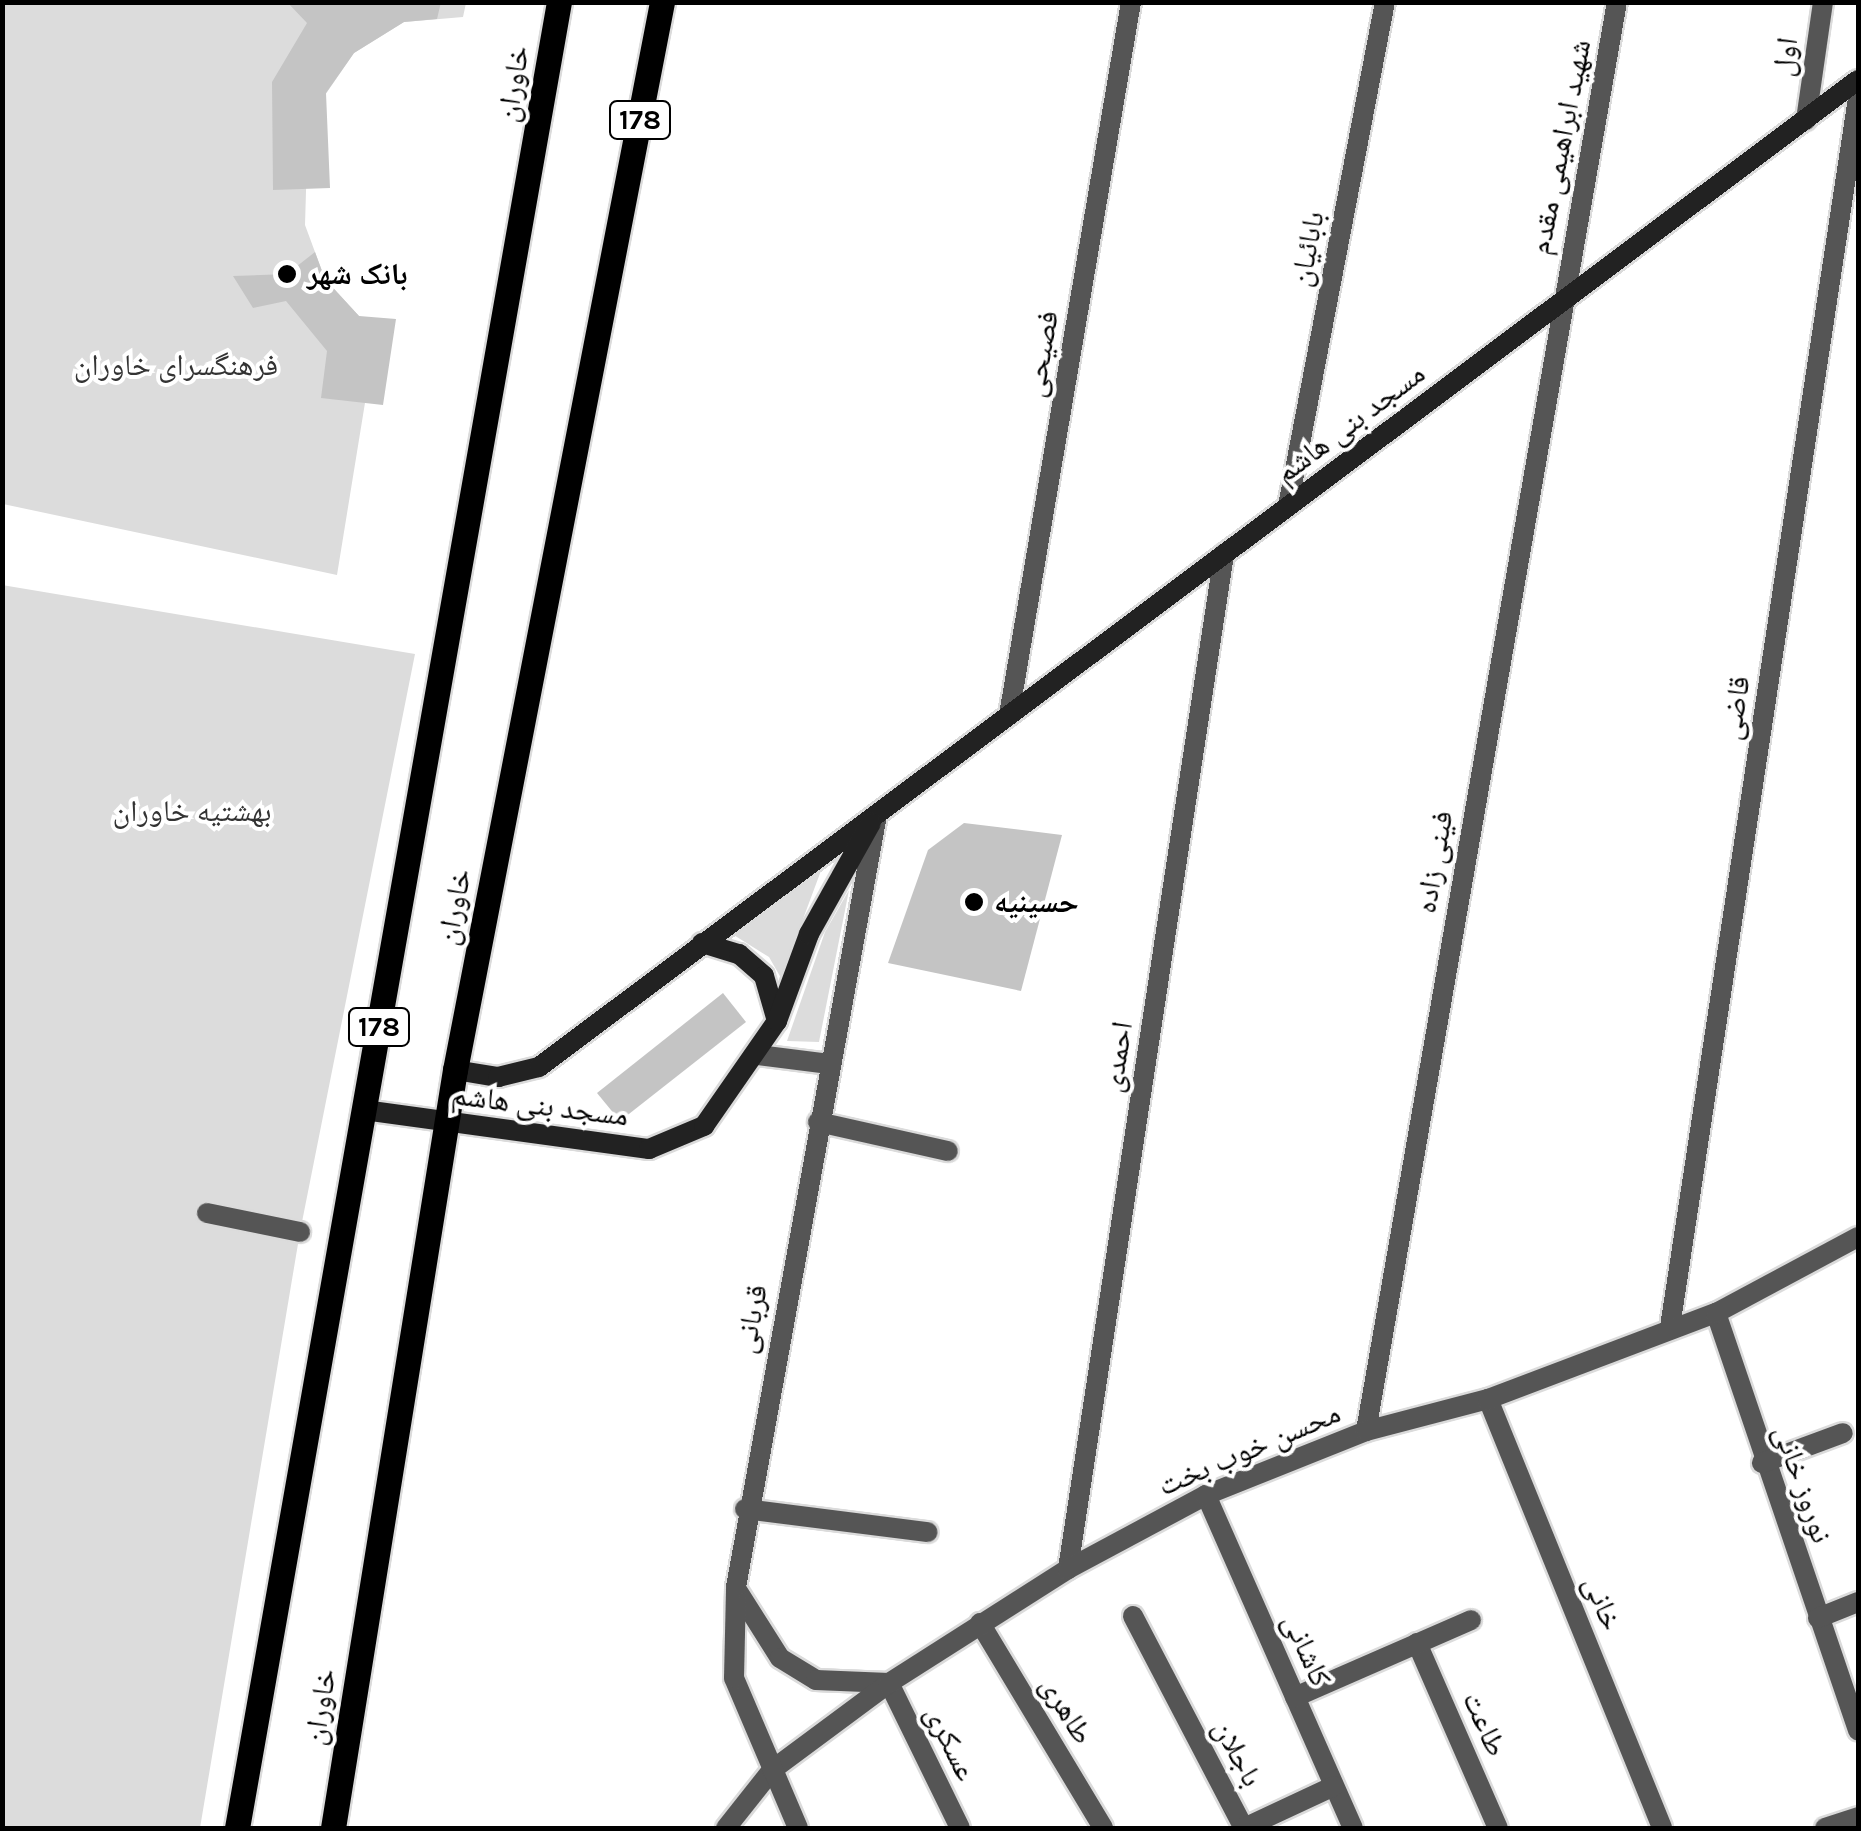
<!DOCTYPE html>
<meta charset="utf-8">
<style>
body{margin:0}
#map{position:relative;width:1861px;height:1831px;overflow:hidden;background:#fff;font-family:Karla,"Noto Naskh Arabic",sans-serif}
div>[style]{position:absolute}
.green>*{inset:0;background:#dcdcdc}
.building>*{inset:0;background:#c4c4c4}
.roads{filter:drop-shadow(2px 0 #dbdbdb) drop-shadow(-2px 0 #dbdbdb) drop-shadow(0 2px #dbdbdb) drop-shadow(0 -2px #dbdbdb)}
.minor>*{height:20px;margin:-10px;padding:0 10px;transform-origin:10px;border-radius:10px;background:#555}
.secondary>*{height:20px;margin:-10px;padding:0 10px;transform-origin:10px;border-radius:10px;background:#222}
.primary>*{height:25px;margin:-12.5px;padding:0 12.5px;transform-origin:12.5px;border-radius:12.5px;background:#000}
.dots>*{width:28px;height:28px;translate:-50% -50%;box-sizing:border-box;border:5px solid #fff;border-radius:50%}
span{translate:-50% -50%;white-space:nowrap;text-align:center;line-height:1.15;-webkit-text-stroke:8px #fff;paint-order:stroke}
.shield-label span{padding:2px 8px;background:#fff;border:2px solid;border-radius:8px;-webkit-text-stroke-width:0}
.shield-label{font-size:28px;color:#000;font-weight:700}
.street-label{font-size:30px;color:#000}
.poi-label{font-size:30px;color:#000;font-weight:700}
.left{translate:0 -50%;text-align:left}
.park-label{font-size:30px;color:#333}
.frame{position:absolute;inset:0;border:5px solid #000;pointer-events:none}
</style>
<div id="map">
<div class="green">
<i style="clip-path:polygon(3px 3px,466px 3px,463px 17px,404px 22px,354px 53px,323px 98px,307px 158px,305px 225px,325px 279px,359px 316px,378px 323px,337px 575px,3px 504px)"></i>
<i style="clip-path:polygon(2px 585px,415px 654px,300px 1232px,200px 1828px,3px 1828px)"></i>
<i style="clip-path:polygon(822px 868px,781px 978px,769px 957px,729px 932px)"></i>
<i style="clip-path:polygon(849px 890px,819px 1042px,787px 1041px,825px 932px)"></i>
</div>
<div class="building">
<i style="clip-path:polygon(287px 2px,441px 2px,437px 19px,404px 22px,354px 53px,326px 93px,330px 188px,273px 190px,272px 82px,307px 23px)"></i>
<i style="clip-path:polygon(315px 252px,325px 279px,359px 316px,396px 319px,383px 405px,321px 398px,327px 351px,286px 301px,253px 308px,233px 276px,287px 274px)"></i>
<i style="clip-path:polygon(964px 823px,1062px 835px,1021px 991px,888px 963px,928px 850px)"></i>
<i style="clip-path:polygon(723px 993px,746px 1022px,620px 1121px,597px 1093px)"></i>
</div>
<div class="roads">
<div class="minor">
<i style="left:1806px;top:120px;width:119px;rotate:-81.8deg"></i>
<i style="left:1288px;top:506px;width:513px;rotate:-79.11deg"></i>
<i style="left:1009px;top:715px;width:723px;rotate:-80.29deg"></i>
<i style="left:758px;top:1055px;width:72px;rotate:7.2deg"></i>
<i style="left:818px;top:1122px;width:133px;rotate:12.6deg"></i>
<i style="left:207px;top:1213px;width:95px;rotate:11.5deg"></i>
<i style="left:1716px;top:1313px;width:441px;rotate:71.2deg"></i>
<i style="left:1670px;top:1327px;width:1242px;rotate:-81.3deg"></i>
<i style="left:1488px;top:1399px;width:463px;rotate:67.9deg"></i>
<i style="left:1366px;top:1431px;width:1451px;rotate:-80.04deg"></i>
<i style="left:1762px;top:1463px;width:86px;rotate:-20.3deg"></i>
<i style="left:1206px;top:1495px;width:364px;rotate:66.2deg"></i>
<i style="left:745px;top:1509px;width:184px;rotate:7.2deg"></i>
<i style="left:1068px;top:1569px;width:1027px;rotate:-81.26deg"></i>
<i style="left:737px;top:1590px;width:80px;rotate:57.7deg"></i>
<i style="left:780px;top:1658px;width:42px;rotate:31.4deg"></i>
<i style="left:816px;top:1680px;width:73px;rotate:2.4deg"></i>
<i style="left:889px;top:1683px;width:161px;rotate:63.9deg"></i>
<i style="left:1133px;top:1616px;width:239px;rotate:62.4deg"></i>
<i style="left:1244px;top:1828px;width:99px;rotate:-25deg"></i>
<i style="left:1818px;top:1618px;width:43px;rotate:-21.8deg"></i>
<i style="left:980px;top:1623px;width:239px;rotate:59deg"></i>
<i style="left:1417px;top:1643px;width:202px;rotate:66.4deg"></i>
<i style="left:1295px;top:1697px;width:192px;rotate:-23.6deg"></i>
<i style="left:726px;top:1828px;width:74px;rotate:-51.6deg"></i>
<i style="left:772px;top:1770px;width:146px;rotate:-36.6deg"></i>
<i style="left:889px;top:1683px;width:212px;rotate:-32.5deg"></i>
<i style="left:1068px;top:1569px;width:157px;rotate:-28.2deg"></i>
<i style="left:1206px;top:1495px;width:172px;rotate:-21.8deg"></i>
<i style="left:1366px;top:1431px;width:126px;rotate:-14.7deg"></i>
<i style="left:1488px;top:1399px;width:244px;rotate:-20.7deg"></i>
<i style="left:1716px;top:1313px;width:161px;rotate:-28.2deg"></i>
<i style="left:798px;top:1828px;width:163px;rotate:-113.1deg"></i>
<i style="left:734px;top:1678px;width:91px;rotate:-88.7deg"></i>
<i style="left:736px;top:1587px;width:785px;rotate:-79.65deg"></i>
<i style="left:1825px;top:1828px;width:35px;rotate:-18deg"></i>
</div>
<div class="secondary">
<i style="left:702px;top:943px;width:39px;rotate:17deg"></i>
<i style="left:739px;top:954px;width:33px;rotate:41deg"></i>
<i style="left:764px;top:976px;width:47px;rotate:73.9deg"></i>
<i style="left:455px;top:1070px;width:44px;rotate:9.2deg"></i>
<i style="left:498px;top:1077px;width:42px;rotate:-13.7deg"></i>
<i style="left:539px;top:1067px;width:1647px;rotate:-36.81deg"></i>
<i style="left:364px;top:1110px;width:288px;rotate:7.8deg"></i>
<i style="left:649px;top:1149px;width:60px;rotate:-22.7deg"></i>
<i style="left:704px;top:1126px;width:128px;rotate:-55.2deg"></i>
<i style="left:777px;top:1021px;width:93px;rotate:-69.8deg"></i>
<i style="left:809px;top:934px;width:127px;rotate:-60.8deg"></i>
</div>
<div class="primary">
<i style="left:237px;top:1828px;width:1854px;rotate:-80deg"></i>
<i style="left:333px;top:1828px;width:768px;rotate:-80.86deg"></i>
<i style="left:455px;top:1070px;width:1088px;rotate:-79.03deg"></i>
</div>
</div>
<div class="dots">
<i style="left:287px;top:274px;background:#000"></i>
<i style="left:974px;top:902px;background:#000"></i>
</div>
<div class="shield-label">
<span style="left:640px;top:120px">178</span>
<span style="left:379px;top:1027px">178</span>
</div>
<div class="street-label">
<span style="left:1785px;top:57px;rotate:-82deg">اول</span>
<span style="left:513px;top:84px;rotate:-81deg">خاوران</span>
<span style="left:1560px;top:147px;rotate:-79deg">شهید ابراهیمی مقدم</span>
<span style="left:1307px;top:249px;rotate:-79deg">بابائیان</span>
<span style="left:1041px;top:354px;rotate:-80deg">فصیحی</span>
<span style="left:1350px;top:423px;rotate:-37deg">مسجد بنی هاشم</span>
<span style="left:1735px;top:708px;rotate:-81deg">قاضی</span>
<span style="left:1434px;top:862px;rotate:-80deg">فینی زاده</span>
<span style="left:454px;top:907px;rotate:-79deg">خاوران</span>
<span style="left:1117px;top:1057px;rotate:-81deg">احمدی</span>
<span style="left:540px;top:1105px;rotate:7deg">مسجد بنی هاشم</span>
<span style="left:751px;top:1319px;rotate:-79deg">قربانی</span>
<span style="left:1249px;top:1449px;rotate:-23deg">محسن خوب بخت</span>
<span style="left:1803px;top:1484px;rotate:71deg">نوروز خانی</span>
<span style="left:1603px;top:1603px;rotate:68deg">خانی</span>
<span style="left:1307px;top:1650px;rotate:66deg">کاشانی</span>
<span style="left:320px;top:1707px;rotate:-81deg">خاوران</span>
<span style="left:1067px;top:1710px;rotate:59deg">طاهری</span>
<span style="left:1485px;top:1724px;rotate:66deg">طاعت</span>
<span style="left:951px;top:1743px;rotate:64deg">عسکری</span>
<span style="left:1238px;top:1753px;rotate:62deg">باجلان</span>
</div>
<div class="poi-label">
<span class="left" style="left:307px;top:274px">بانک شهر</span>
<span class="left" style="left:994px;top:902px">حسینیه</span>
</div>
<div class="park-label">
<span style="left:176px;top:365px">فرهنگسرای خاوران</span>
<span style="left:192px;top:811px">بهشتیه خاوران</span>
</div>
<div class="frame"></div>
</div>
